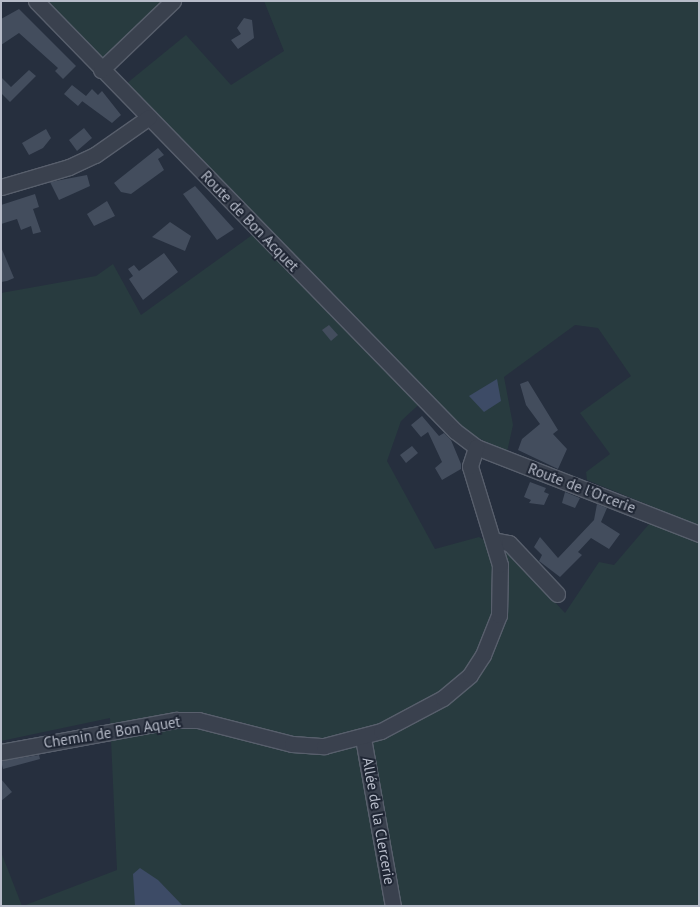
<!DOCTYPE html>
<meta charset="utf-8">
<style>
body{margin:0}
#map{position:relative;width:700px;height:907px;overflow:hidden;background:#262f3e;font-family:"PT Sans",sans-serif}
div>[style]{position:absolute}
.green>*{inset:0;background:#283b3f}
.water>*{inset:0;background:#3d4b66}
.building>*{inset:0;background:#434d5d}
.roads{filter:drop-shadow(1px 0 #585f6c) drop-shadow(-1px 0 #585f6c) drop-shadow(0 1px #585f6c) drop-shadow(0 -1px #585f6c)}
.minor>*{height:15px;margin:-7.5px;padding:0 7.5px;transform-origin:7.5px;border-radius:7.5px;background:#3a414e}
span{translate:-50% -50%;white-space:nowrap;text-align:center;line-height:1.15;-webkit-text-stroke:4px #1f2634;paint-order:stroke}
.street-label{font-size:15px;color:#b7bcc9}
.frame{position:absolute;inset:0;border:2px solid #b7bcc9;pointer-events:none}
</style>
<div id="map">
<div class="green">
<i style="clip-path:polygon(45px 1px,164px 1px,102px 60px)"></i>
<i style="clip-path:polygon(evenodd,264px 1px,699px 1px,699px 538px,694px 540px,699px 541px,699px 906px,23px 906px,117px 870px,110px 718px,1px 741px,1px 293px,96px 276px,113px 264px,141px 315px,266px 225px,126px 84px,186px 35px,231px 85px,284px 51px,264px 1px,575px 325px,598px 328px,631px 376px,580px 413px,610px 454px,586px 472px,587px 480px,661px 510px,614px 565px,599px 562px,565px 613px,513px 557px,479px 537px,435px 549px,387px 461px,401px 421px,429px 395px,468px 433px,507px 452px,513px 425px,504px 377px,575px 325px)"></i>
<i style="clip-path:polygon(1px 852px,22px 906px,1px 906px)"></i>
</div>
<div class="water">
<i style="clip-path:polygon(497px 379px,501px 401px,484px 412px,469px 396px)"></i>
<i style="clip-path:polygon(140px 868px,158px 880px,183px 906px,135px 906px,133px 874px)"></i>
</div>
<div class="building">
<i style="clip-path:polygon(19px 9px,76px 66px,63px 79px,55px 71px,58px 68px,19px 33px,1px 45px,1px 19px)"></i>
<i style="clip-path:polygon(244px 18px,252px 20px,254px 38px,238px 49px,231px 40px,241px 34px,237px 28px)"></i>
<i style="clip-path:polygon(29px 70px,36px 76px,10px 102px,1px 93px,1px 77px,11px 87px)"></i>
<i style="clip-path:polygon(72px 85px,86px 96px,92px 89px,98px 95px,102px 91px,121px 115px,112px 123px,82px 101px,86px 97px,78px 106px,64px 94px)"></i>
<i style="clip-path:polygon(84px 128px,92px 138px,77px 151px,69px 140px)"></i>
<i style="clip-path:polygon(46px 129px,51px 138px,43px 148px,29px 155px,22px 143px)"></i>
<i style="clip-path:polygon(158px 148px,164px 155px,158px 159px,164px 170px,131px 194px,121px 192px,114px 183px)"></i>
<i style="clip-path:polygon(87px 175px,90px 186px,59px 200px,50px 182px)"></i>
<i style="clip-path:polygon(195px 186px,234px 229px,217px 240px,183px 194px)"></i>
<i style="clip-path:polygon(35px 194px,39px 207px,33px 209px,41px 232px,33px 234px,31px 226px,21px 230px,17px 219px,1px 224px,1px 205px)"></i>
<i style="clip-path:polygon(107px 201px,115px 216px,94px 226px,87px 214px)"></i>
<i style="clip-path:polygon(170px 222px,191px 236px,185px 251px,152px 237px)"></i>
<i style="clip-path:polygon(1px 247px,14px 278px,7px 281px,1px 282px)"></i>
<i style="clip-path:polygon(164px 253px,178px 272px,143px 300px,129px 279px,133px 276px,128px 269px,134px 265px,139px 271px)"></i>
<i style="clip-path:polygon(329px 325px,338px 335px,331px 341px,322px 330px)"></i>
<i style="clip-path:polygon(528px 381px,558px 430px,553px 434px,567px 449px,558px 469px,518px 450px,522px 439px,540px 424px,526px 405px,520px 384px)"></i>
<i style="clip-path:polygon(422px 416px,439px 436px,444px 433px,451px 440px,461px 464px,461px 469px,442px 480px,435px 468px,442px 462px,428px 432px,421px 437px,411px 425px)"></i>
<i style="clip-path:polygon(412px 446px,418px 453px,406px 463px,400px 455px)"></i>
<i style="clip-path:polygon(530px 482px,546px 488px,544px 492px,549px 494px,544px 505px,529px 503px,531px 500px,524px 497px)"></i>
<i style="clip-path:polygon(565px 492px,580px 498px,575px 508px,562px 503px)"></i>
<i style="clip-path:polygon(597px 504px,607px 508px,601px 522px,620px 534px,609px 549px,591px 538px,578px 552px,582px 555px,560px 577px,539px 561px,542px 555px,534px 547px,540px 537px,558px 558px,594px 520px)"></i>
<i style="clip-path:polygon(39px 755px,40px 759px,3px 769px,1px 761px)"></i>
<i style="clip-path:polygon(1px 779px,12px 792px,1px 801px)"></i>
</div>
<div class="roads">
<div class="minor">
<i style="left:36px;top:1px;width:600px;rotate:45.74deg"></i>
<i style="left:455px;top:431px;width:26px;rotate:37deg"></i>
<i style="left:476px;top:447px;width:239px;rotate:21.3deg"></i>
<i style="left:101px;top:70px;width:100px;rotate:-43.8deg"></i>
<i style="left:1px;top:187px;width:71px;rotate:-16.4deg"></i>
<i style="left:69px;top:167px;width:29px;rotate:-25deg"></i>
<i style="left:95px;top:155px;width:66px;rotate:-35.1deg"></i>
<i style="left:493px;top:540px;width:16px;rotate:11deg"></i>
<i style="left:509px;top:543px;width:70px;rotate:46.7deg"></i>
<i style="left:363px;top:738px;width:171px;rotate:79.9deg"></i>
<i style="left:1px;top:752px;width:178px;rotate:-10.4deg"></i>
<i style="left:176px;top:720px;width:22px"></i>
<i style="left:198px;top:720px;width:97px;rotate:14.3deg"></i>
<i style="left:292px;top:744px;width:32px;rotate:4deg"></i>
<i style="left:324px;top:746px;width:59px;rotate:-14.7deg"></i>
<i style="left:381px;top:731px;width:70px;rotate:-28deg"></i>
<i style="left:443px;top:698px;width:35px;rotate:-40deg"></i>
<i style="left:470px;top:675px;width:24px;rotate:-57deg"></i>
<i style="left:483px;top:655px;width:43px;rotate:-68.2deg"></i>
<i style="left:499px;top:615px;width:50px;rotate:-88.9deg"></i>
<i style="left:500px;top:565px;width:103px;rotate:-106.9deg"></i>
<i style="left:470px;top:466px;width:20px;rotate:-72deg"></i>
</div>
</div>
<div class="street-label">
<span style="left:250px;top:221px;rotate:46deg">Route de Bon Acquet</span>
<span style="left:582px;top:488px;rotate:21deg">Route de l'Orcerie</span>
<span style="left:112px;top:732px;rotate:-9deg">Chemin de Bon Aquet</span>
<span style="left:379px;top:821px;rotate:80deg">Allée de la Clercerie</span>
</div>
<div class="frame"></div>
</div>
